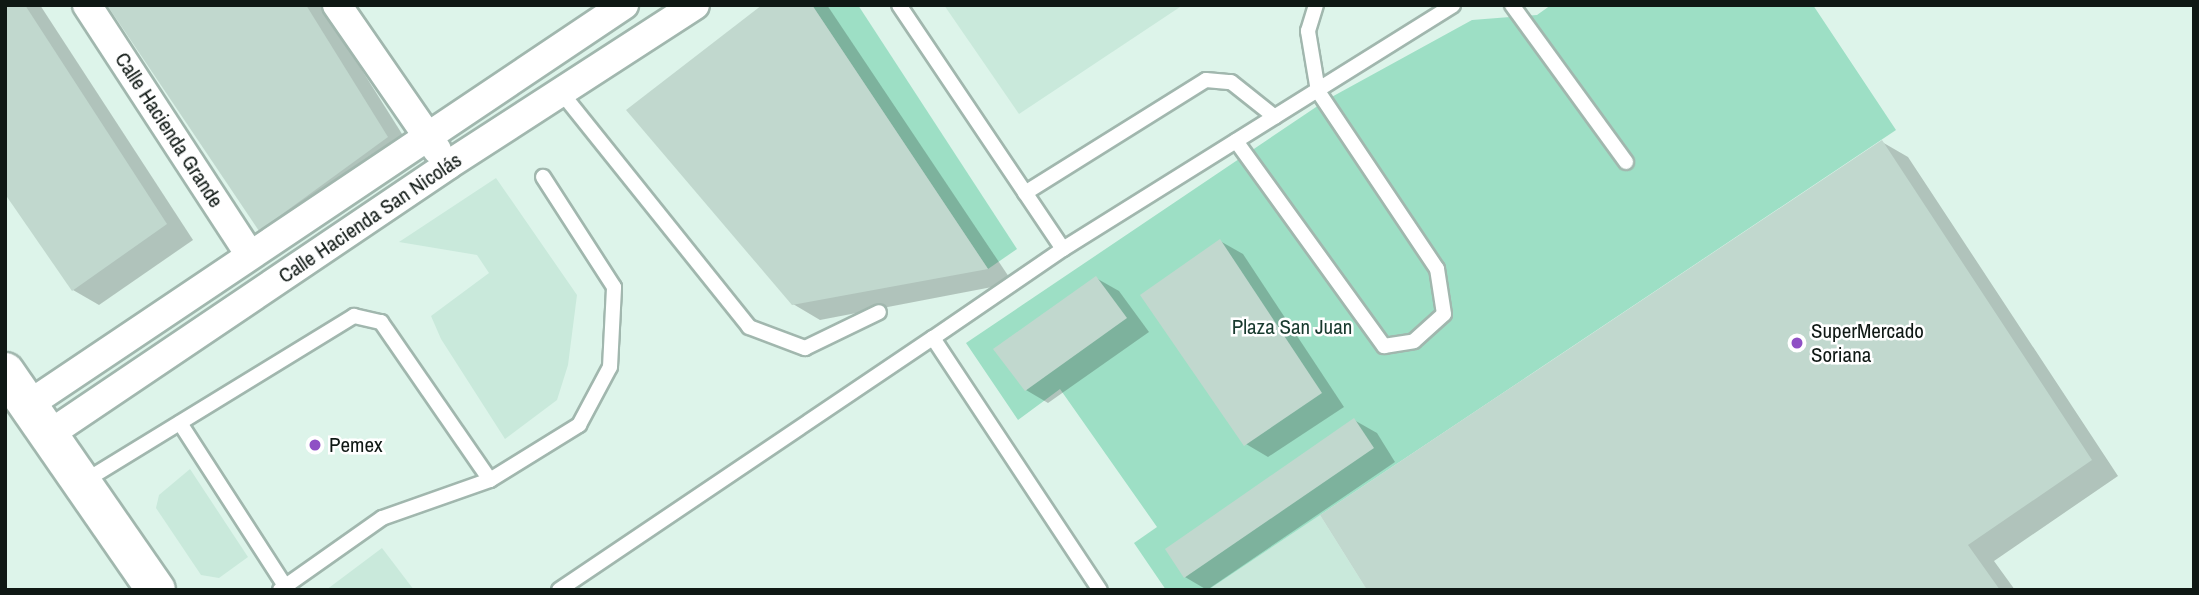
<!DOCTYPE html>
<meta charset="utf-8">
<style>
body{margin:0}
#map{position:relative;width:2199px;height:595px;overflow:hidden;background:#ddf4ea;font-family:"Archivo Narrow",sans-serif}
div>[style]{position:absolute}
.built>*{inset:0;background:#c9e9db}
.green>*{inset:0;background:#9ddfc5}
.shadow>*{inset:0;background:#0003}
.building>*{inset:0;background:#c1d8ce}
.roads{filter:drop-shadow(2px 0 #a1b7ae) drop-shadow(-2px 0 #a1b7ae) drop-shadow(0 2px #a1b7ae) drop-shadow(0 -2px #a1b7ae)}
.lane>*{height:14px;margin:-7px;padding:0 7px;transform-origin:7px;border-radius:7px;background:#fff}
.street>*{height:28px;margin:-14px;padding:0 14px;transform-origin:14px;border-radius:14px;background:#fff}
.secondary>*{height:38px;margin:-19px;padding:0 19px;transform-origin:19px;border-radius:19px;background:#fff}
.dots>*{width:19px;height:19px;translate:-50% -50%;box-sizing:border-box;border:4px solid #fff;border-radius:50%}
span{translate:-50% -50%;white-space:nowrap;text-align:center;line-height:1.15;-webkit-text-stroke:5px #fff;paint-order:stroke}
.street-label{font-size:21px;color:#0f1814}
.park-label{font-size:21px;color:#183a2e}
.poi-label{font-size:21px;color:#0f1814}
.left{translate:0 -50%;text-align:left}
.frame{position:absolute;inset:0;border:7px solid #0f1814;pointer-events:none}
</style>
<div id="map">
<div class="built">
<i style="clip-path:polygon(944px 5px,1183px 5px,1019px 114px)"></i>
<i style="clip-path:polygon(496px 178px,577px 295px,568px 365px,557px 400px,505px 439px,441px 339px,431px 316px,489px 273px,477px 255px,399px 242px)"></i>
<i style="clip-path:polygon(190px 469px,248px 557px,219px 578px,201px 575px,156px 508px,159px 495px)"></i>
<i style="clip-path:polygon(1320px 515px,1367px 590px,1208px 590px)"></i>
<i style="clip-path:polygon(382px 548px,414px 590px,326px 590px)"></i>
</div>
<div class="green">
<i style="clip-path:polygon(812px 5px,858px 5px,1017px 249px,988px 269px)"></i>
<i style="clip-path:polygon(1551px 5px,1813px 5px,1896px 130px,1208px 590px,1166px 590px,1134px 543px,1157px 527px,1060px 389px,1018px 420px,966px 343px,1328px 99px,1472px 20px,1537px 15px)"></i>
</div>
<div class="shadow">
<i style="clip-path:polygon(5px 5px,40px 5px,193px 240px,99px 305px,73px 290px)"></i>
<i style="clip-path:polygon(109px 5px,321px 5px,414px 153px,287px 245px,260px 230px)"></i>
<i style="clip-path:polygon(765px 5px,827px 5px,1013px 283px,820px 320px,793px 304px)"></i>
<i style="clip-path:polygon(1882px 142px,1908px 157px,2118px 476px,1994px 561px,2015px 590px,1369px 590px)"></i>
<i style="clip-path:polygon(1220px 241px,1243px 254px,1344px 407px,1268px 457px,1246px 444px)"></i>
<i style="clip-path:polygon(1096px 278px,1119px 291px,1149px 332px,1048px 403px,1026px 390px)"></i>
<i style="clip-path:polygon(1354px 420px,1377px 433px,1395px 462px,1207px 590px,1185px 577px)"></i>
</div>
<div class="building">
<i style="clip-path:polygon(5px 5px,25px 5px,167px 224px,72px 291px,5px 194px)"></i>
<i style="clip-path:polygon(107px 5px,306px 5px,388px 137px,259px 231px)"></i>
<i style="clip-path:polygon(762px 5px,812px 5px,988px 269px,792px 305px,626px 110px)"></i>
<i style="clip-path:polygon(1882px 140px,2092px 460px,1968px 545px,2000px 590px,1367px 590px,1320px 515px)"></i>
<i style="clip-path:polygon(1220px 239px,1322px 393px,1244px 446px,1140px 295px)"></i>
<i style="clip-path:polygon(1096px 276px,1127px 318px,1025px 391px,993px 349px)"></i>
<i style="clip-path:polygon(1354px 418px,1374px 448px,1184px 578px,1165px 549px)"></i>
</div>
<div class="roads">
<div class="lane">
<i style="left:899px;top:5px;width:294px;rotate:56.1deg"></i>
<i style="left:1063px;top:249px;width:158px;rotate:145.6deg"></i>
<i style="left:1512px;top:5px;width:194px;rotate:54deg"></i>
<i style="left:561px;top:92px;width:301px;rotate:51.3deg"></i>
<i style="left:749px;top:327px;width:60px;rotate:20.6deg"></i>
<i style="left:805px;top:348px;width:82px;rotate:-25.9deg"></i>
<i style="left:1236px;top:141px;width:253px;rotate:54.2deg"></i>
<i style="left:1384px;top:346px;width:30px;rotate:-9deg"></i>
<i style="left:1414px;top:341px;width:40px;rotate:-42deg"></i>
<i style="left:1444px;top:314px;width:46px;rotate:-98.8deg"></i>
<i style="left:1437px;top:269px;width:214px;rotate:-123.8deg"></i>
<i style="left:1318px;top:91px;width:61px;rotate:-99.5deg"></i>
<i style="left:1308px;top:31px;width:27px;rotate:-73deg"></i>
<i style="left:1025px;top:193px;width:213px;rotate:-32deg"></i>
<i style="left:1206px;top:80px;width:25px;rotate:5deg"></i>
<i style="left:1231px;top:82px;width:56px;rotate:38.5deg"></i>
<i style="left:1063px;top:249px;width:460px;rotate:-32deg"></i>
<i style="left:180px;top:423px;width:194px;rotate:57.2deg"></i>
<i style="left:83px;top:482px;width:318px;rotate:-31.5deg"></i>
<i style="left:354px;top:316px;width:28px;rotate:13deg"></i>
<i style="left:381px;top:322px;width:192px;rotate:55.4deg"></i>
<i style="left:280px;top:590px;width:125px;rotate:-35.2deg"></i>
<i style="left:382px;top:518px;width:114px;rotate:-19.4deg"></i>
<i style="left:490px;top:480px;width:105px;rotate:-31.7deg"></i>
<i style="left:579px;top:425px;width:66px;rotate:-61.9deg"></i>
<i style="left:610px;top:367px;width:80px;rotate:-87.1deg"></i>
<i style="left:614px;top:287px;width:131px;rotate:-122.8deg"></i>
<i style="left:559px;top:590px;width:451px;rotate:-34deg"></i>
<i style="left:933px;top:338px;width:302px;rotate:56.5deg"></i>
</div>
<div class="street">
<i style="left:87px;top:5px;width:298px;rotate:56.9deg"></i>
<i style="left:337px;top:5px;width:176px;rotate:55.4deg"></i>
<i style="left:28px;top:405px;width:718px;rotate:-33.87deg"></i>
<i style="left:48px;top:435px;width:483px;rotate:-34deg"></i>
<i style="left:448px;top:165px;width:294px;rotate:-32.9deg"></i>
</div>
<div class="secondary">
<i style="left:5px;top:372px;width:265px;rotate:55.3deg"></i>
</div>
</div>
<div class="dots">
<i style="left:1797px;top:343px;background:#8f50c5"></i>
<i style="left:315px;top:445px;background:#8f50c5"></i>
</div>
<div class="street-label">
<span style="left:169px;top:130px;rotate:57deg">Calle Hacienda Grande</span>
<span style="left:370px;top:218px;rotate:-34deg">Calle Hacienda San Nicolás</span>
</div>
<div class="park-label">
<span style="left:1292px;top:327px">Plaza San Juan</span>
</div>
<div class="poi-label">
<span class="left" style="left:1811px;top:343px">SuperMercado<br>Soriana</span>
<span class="left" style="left:329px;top:445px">Pemex</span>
</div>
<div class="frame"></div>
</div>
